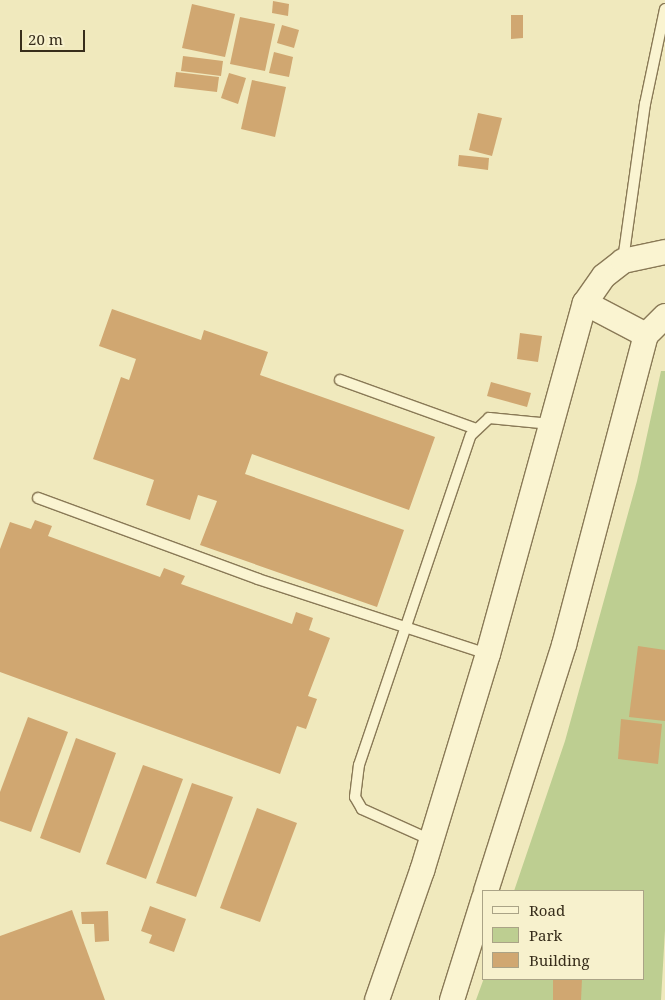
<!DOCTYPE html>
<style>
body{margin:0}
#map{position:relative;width:665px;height:1000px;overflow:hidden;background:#f0e9bd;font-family:"Noto Serif",serif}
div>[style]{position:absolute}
.green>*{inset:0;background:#bdce91}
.building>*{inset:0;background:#d0a771}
.roads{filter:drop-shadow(1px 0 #897956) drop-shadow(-1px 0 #897956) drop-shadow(0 1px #897956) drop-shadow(0 -1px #897956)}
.service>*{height:10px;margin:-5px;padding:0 5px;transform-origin:5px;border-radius:5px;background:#faf4d1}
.tertiary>*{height:24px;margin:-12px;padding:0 12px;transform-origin:12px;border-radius:12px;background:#faf4d1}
span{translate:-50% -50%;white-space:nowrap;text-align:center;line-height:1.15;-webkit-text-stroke:4px #f7f1cd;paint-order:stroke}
.legend{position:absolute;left:482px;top:890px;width:162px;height:90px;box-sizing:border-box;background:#f7f1cd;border:1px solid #aaa386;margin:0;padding:6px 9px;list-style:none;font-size:15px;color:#372d1b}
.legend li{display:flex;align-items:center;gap:10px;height:25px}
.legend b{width:25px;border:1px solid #aaa386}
.scale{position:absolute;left:20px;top:30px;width:65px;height:22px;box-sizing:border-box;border:2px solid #372d1b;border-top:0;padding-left:6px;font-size:15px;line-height:18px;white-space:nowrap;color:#372d1b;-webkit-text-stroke:4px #f7f1cd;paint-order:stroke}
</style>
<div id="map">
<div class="green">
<i style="clip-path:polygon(661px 371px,665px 371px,665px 930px,661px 1000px,476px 1000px,484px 978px,644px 979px,644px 891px,514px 891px,565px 741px,637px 481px)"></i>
</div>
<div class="building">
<i style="clip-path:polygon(273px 1px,289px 4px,288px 16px,272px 13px)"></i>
<i style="clip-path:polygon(192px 4px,235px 14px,225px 57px,182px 48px)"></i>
<i style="clip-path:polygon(511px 15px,523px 15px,523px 38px,511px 39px)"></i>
<i style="clip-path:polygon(240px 17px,275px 24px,265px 71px,230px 64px)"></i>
<i style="clip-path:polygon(282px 25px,299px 30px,294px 48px,277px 43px)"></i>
<i style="clip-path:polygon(274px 52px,293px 57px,289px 77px,269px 73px)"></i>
<i style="clip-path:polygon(183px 56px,223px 61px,221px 76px,181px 71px)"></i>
<i style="clip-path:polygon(176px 72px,219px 77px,217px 92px,174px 87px)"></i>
<i style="clip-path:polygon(229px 73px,246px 78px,238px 104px,221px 98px)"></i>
<i style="clip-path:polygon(252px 80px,286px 87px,275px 137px,241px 129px)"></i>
<i style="clip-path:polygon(478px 113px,502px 118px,492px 156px,469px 150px)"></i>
<i style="clip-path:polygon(459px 155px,489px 158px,488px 170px,458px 166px)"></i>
<i style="clip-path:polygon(112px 309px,201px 340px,204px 330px,268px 352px,260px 375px,435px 437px,409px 510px,252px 454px,245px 474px,404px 530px,377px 607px,200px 545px,217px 501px,198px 495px,190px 520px,146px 505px,154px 480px,93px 459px,121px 377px,129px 380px,136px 359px,99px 346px)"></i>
<i style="clip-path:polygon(520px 333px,542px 336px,538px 362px,517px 359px)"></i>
<i style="clip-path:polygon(491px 382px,531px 393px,527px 407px,487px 396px)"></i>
<i style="clip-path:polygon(35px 520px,52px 526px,48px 536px,160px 577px,164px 568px,185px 576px,181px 584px,292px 624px,296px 612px,313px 618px,309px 630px,330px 638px,308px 696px,317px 699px,306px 729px,297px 726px,280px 774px,0 672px,0 549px,10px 522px,31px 529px)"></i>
<i style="clip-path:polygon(638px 646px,665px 650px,665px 721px,629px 717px)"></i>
<i style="clip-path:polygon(28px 717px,68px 732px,31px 832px,0 821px,0 792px)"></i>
<i style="clip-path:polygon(621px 719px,662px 724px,658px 764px,618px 759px)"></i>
<i style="clip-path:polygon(76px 738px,116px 753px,80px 853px,40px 838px)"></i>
<i style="clip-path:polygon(143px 765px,183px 779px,146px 879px,106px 864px)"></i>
<i style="clip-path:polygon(192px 783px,233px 797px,196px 897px,156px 883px)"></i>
<i style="clip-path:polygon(257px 808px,297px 823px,260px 922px,220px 908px)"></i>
<i style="clip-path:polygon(150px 906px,186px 919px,174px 952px,149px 943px,152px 935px,141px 931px)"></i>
<i style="clip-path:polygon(72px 910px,105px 1000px,0 1000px,0 936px)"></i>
<i style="clip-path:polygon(108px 911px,109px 941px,95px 942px,94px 924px,82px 924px,81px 912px)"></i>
<i style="clip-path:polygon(553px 979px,582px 979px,581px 1000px,553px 1000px)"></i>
</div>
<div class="roads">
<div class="service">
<i style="left:623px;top:260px;width:158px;rotate:-82deg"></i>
<i style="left:645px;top:104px;width:97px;rotate:-78.1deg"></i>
<i style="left:340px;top:380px;width:145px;rotate:19.8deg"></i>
<i style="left:38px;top:498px;width:234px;rotate:20.2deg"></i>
<i style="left:258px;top:579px;width:242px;rotate:18.1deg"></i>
<i style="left:431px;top:840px;width:76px;rotate:-155.8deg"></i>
<i style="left:362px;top:809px;width:14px;rotate:-120deg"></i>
<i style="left:355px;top:797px;width:32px;rotate:-83deg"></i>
<i style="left:359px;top:765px;width:348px;rotate:-71.3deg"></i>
<i style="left:471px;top:435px;width:25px;rotate:-43deg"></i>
<i style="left:489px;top:418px;width:62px;rotate:5.5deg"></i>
</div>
<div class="tertiary">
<i style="left:585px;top:303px;width:69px;rotate:27.7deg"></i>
<i style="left:486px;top:891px;width:258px;rotate:-72.4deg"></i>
<i style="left:564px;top:645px;width:321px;rotate:-75.2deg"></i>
<i style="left:646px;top:335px;width:27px;rotate:-45deg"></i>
<i style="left:377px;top:1000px;width:137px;rotate:-70.8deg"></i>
<i style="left:422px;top:871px;width:227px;rotate:-73.1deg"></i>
<i style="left:488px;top:654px;width:364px;rotate:-74.6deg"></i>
<i style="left:585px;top:303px;width:33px;rotate:-55deg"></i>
<i style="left:604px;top:276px;width:24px;rotate:-38deg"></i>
<i style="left:623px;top:261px;width:43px;rotate:-12.1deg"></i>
<i style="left:452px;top:1000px;width:107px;rotate:-72.6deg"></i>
</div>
</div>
<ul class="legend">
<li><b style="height:6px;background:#faf4d1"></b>Road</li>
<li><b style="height:14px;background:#bdce91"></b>Park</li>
<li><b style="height:14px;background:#d0a771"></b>Building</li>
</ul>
<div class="scale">20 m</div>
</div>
